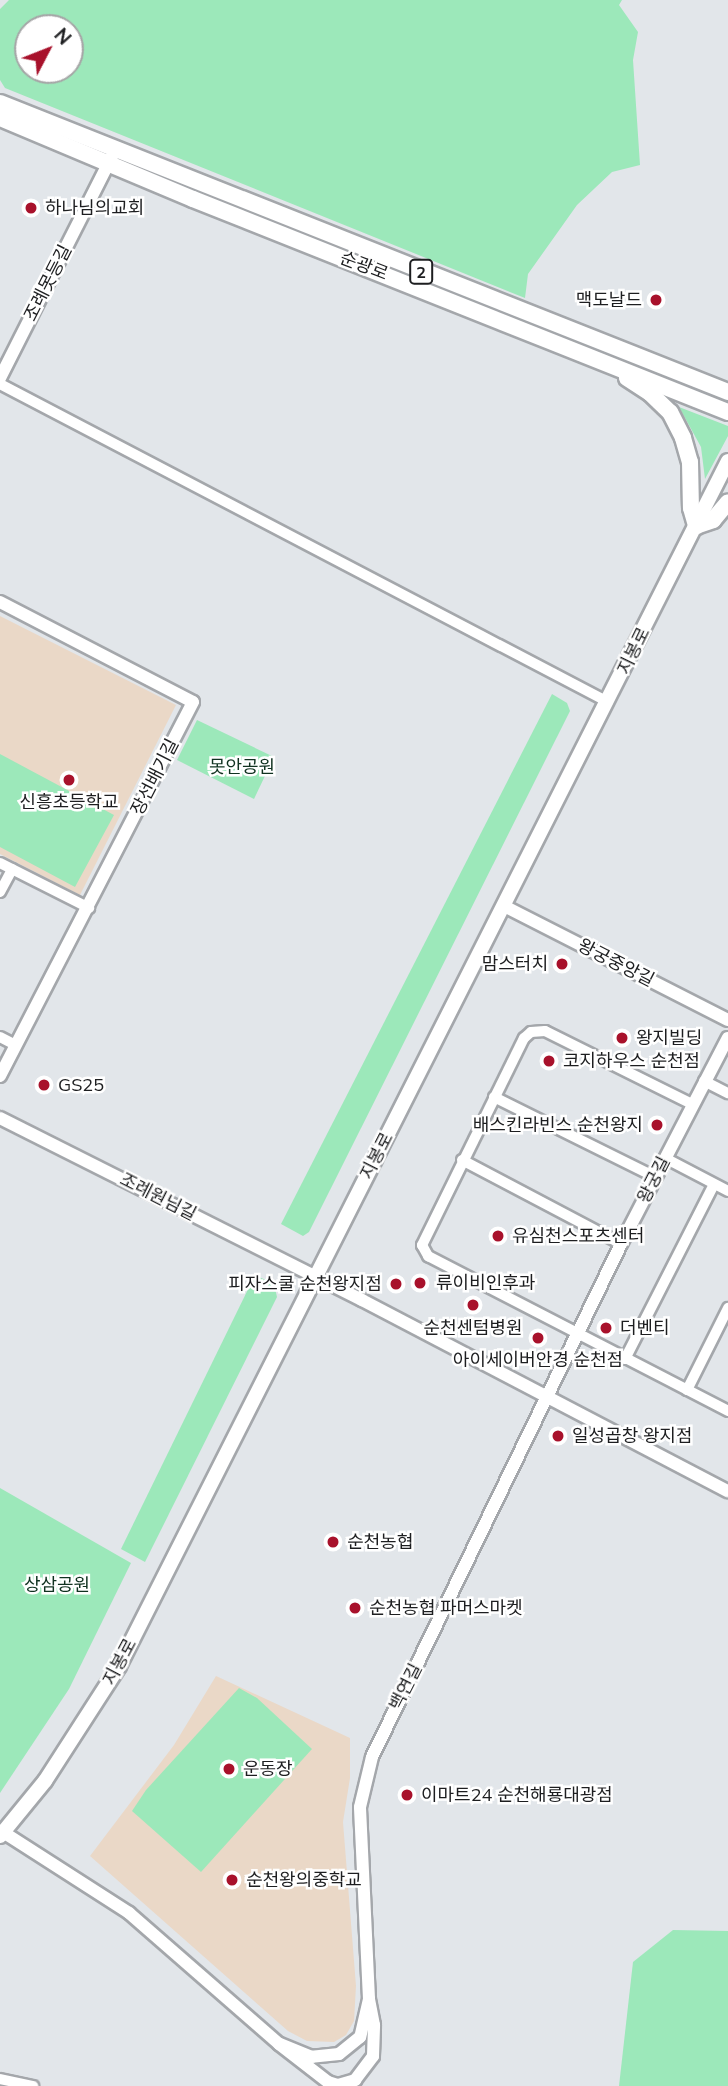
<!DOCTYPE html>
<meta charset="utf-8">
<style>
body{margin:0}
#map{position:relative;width:728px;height:2086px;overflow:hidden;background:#e2e6ea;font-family:Mulish,"Noto Sans KR",sans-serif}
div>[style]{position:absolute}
.education>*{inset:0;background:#ead8c7}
.green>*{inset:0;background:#9ce8ba}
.roads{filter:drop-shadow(2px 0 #a4a7ab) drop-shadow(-2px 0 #a4a7ab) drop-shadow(0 2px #a4a7ab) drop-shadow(0 -2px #a4a7ab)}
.minor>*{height:10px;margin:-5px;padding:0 5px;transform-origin:5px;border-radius:5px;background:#fff}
.tertiary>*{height:12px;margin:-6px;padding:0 6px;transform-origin:6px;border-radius:6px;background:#fff}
.secondary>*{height:14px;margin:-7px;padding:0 7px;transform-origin:7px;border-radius:7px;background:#fff}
.primary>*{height:16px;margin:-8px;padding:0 8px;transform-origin:8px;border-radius:8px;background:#fff}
.dots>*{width:19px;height:19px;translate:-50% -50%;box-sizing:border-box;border:4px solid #fff;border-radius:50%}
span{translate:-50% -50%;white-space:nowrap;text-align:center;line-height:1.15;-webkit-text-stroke:5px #fff;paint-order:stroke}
.shield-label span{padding:2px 5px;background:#fff;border:2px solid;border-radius:5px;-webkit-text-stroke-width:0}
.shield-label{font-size:16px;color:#1d1e20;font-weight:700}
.poi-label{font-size:18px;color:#1d1e20}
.left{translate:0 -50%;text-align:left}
.right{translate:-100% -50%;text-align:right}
.street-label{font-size:18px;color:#1d1e20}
.park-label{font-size:18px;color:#103220}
.north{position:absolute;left:14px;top:14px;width:70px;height:70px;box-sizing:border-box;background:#fff;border:2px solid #a5a5a6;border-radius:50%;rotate:48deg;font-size:19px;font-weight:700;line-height:28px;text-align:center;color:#1d1e20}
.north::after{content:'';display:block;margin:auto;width:24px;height:32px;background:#a8112b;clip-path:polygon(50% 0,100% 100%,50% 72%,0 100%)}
</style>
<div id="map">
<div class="education">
<i style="clip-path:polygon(0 616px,176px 705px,80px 895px,0 854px)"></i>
<i style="clip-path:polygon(216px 1676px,350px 1738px,350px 1778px,343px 1822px,356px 1986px,354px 2021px,346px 2035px,334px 2042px,307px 2041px,288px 2031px,90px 1856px,174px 1745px)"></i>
</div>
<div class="green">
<i style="clip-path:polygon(evenodd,9px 0,622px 0,619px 5px,638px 32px,633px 60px,640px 165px,612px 172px,577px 205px,528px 274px,525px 298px,5px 88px,0 80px,0 9px,9px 0,28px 28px,70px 28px,70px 70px,28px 70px,28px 28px)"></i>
<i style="clip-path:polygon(679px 407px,728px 426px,728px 436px,705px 479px,701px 447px)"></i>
<i style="clip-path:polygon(552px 694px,567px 703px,570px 711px,309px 1232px,303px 1236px,281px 1224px)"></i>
<i style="clip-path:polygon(197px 720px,274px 757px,254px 799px,177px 760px)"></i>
<i style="clip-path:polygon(0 754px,114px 815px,75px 887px,0 847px)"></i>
<i style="clip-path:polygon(255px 1275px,274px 1284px,277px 1297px,145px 1562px,121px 1549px)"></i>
<i style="clip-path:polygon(0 1488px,131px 1563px,69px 1689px,0 1793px)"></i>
<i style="clip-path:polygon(239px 1688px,257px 1698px,312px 1749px,201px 1872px,132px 1811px,146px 1790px)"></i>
<i style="clip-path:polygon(673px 1930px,728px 1931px,728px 2086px,619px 2086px,633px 1962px)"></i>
</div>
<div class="roads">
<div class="minor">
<i style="left:0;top:384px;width:686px;rotate:27.61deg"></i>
<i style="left:0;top:863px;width:100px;rotate:26.8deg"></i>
<i style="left:0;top:892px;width:26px;rotate:-62deg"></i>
<i style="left:0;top:1037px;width:18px;rotate:27deg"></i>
<i style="left:704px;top:1081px;width:27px;rotate:27deg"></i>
<i style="left:494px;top:1097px;width:180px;rotate:26.4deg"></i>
<i style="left:692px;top:1104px;width:164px;rotate:-153.6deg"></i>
<i style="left:545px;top:1031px;width:14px;rotate:176deg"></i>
<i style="left:531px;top:1032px;width:9px;rotate:139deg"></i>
<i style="left:524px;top:1038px;width:231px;rotate:116.2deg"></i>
<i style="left:422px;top:1245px;width:13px;rotate:61deg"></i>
<i style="left:428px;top:1256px;width:338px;rotate:27.3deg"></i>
<i style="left:665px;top:1158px;width:71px;rotate:27.6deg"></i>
<i style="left:462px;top:1160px;width:180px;rotate:27.8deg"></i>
<i style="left:625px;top:1359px;width:196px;rotate:-63deg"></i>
<i style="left:687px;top:1390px;width:92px;rotate:-63.4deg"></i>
<i style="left:0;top:2079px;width:34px;rotate:12deg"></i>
</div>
<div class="tertiary">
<i style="left:0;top:378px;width:249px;rotate:-63.2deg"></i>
<i style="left:0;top:602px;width:217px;rotate:27.4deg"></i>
<i style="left:193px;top:702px;width:421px;rotate:117.3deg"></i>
<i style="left:504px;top:906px;width:251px;rotate:27deg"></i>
<i style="left:0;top:1118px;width:405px;rotate:26.7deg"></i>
<i style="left:362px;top:1300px;width:413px;rotate:27.6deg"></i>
<i style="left:3px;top:1832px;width:150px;rotate:32.7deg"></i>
<i style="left:129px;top:1913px;width:199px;rotate:41.1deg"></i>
<i style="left:279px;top:2044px;width:62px;rotate:37.8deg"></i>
<i style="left:328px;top:2082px;width:10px;rotate:17deg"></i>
<i style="left:338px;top:2085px;width:18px;rotate:-16deg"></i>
<i style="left:355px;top:2080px;width:30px;rotate:-53deg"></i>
<i style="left:373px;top:2056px;width:31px;rotate:-88deg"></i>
<i style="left:374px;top:2025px;width:26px;rotate:-101deg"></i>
<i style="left:369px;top:1999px;width:39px;rotate:103deg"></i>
<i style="left:360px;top:2037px;width:27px;rotate:141deg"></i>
<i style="left:339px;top:2054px;width:27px;rotate:174deg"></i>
<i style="left:312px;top:2057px;width:35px;rotate:-158deg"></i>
<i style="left:369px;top:1999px;width:192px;rotate:-92.7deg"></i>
<i style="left:360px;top:1807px;width:51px;rotate:-76.5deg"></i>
<i style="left:372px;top:1757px;width:570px;rotate:-64.11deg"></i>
<i style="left:621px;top:1244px;width:232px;rotate:-62.6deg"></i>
</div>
<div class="secondary">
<i style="left:0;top:1836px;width:71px;rotate:-50.7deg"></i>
<i style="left:45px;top:1781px;width:137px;rotate:-57.2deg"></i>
<i style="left:119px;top:1666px;width:1350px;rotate:-63.19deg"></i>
</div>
<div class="primary">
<i style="left:0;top:103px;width:783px;rotate:21.65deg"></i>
<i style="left:0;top:118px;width:209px;rotate:22.8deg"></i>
<i style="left:193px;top:199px;width:576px;rotate:21.71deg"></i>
<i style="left:627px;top:378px;width:27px;rotate:33deg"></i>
<i style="left:650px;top:393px;width:28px;rotate:44deg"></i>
<i style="left:670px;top:412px;width:29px;rotate:63deg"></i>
<i style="left:683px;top:438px;width:25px;rotate:74deg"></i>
<i style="left:690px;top:462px;width:46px;rotate:88.8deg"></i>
<i style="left:691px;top:508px;width:19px;rotate:74deg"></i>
<i style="left:696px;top:526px;width:18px;rotate:-19deg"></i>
<i style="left:713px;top:520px;width:23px;rotate:-50deg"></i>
</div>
</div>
<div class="dots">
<i style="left:31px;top:208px;background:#a8112b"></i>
<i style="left:656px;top:300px;background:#a8112b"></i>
<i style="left:69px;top:780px;background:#a8112b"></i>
<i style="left:562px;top:964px;background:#a8112b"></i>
<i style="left:622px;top:1038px;background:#a8112b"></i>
<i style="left:549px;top:1061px;background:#a8112b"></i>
<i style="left:44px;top:1085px;background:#a8112b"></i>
<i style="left:657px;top:1125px;background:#a8112b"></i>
<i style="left:498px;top:1236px;background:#a8112b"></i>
<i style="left:420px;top:1283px;background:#a8112b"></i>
<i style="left:396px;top:1284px;background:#a8112b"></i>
<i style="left:473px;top:1305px;background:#a8112b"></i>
<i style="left:606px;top:1328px;background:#a8112b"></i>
<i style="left:538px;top:1338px;background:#a8112b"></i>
<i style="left:558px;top:1436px;background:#a8112b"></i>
<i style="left:333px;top:1542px;background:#a8112b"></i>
<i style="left:355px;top:1608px;background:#a8112b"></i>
<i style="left:229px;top:1769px;background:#a8112b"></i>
<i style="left:407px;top:1795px;background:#a8112b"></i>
<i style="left:232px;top:1880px;background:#a8112b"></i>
</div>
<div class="shield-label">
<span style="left:421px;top:272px">2</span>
</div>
<div class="poi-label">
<span class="left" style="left:45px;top:208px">하나님의교회</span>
<span class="right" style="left:642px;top:300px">맥도날드</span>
<span style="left:69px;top:802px">신흥초등학교</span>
<span class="right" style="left:548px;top:964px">맘스터치</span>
<span class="left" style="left:636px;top:1038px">왕지빌딩</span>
<span class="left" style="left:563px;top:1061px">코지하우스 순천점</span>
<span class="left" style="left:58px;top:1085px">GS25</span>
<span class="right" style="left:643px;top:1125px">배스킨라빈스 순천왕지</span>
<span class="left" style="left:512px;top:1236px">유심천스포츠센터</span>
<span class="left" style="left:436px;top:1283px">류이비인후과</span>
<span class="right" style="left:382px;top:1284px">피자스쿨 순천왕지점</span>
<span style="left:473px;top:1328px">순천센텀병원</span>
<span class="left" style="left:620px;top:1328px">더벤티</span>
<span style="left:538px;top:1360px">아이세이버안경 순천점</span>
<span class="left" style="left:572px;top:1436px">일성곱창 왕지점</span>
<span class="left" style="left:347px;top:1542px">순천농협</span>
<span class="left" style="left:369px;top:1608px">순천농협 파머스마켓</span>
<span class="left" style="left:243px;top:1769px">운동장</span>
<span class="left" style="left:421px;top:1795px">이마트24 순천해룡대광점</span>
<span class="left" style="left:246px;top:1880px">순천왕의중학교</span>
</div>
<div class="street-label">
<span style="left:364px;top:266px;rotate:21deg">순광로</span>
<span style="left:48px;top:283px;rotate:-63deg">조례못등길</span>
<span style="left:634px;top:651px;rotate:-64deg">지봉로</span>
<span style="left:155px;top:777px;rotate:-63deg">장선배기길</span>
<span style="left:616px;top:963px;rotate:27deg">왕궁중앙길</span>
<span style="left:377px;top:1156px;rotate:-63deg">지봉로</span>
<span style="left:654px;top:1180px;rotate:-63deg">왕궁길</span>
<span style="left:158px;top:1197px;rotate:27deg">조례원님길</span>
<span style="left:120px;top:1662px;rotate:-62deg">지봉로</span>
<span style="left:406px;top:1687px;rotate:-63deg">백연길</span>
</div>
<div class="park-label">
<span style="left:242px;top:767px">못안공원</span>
<span style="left:57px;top:1585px">상삼공원</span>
</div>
<div class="north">N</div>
</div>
